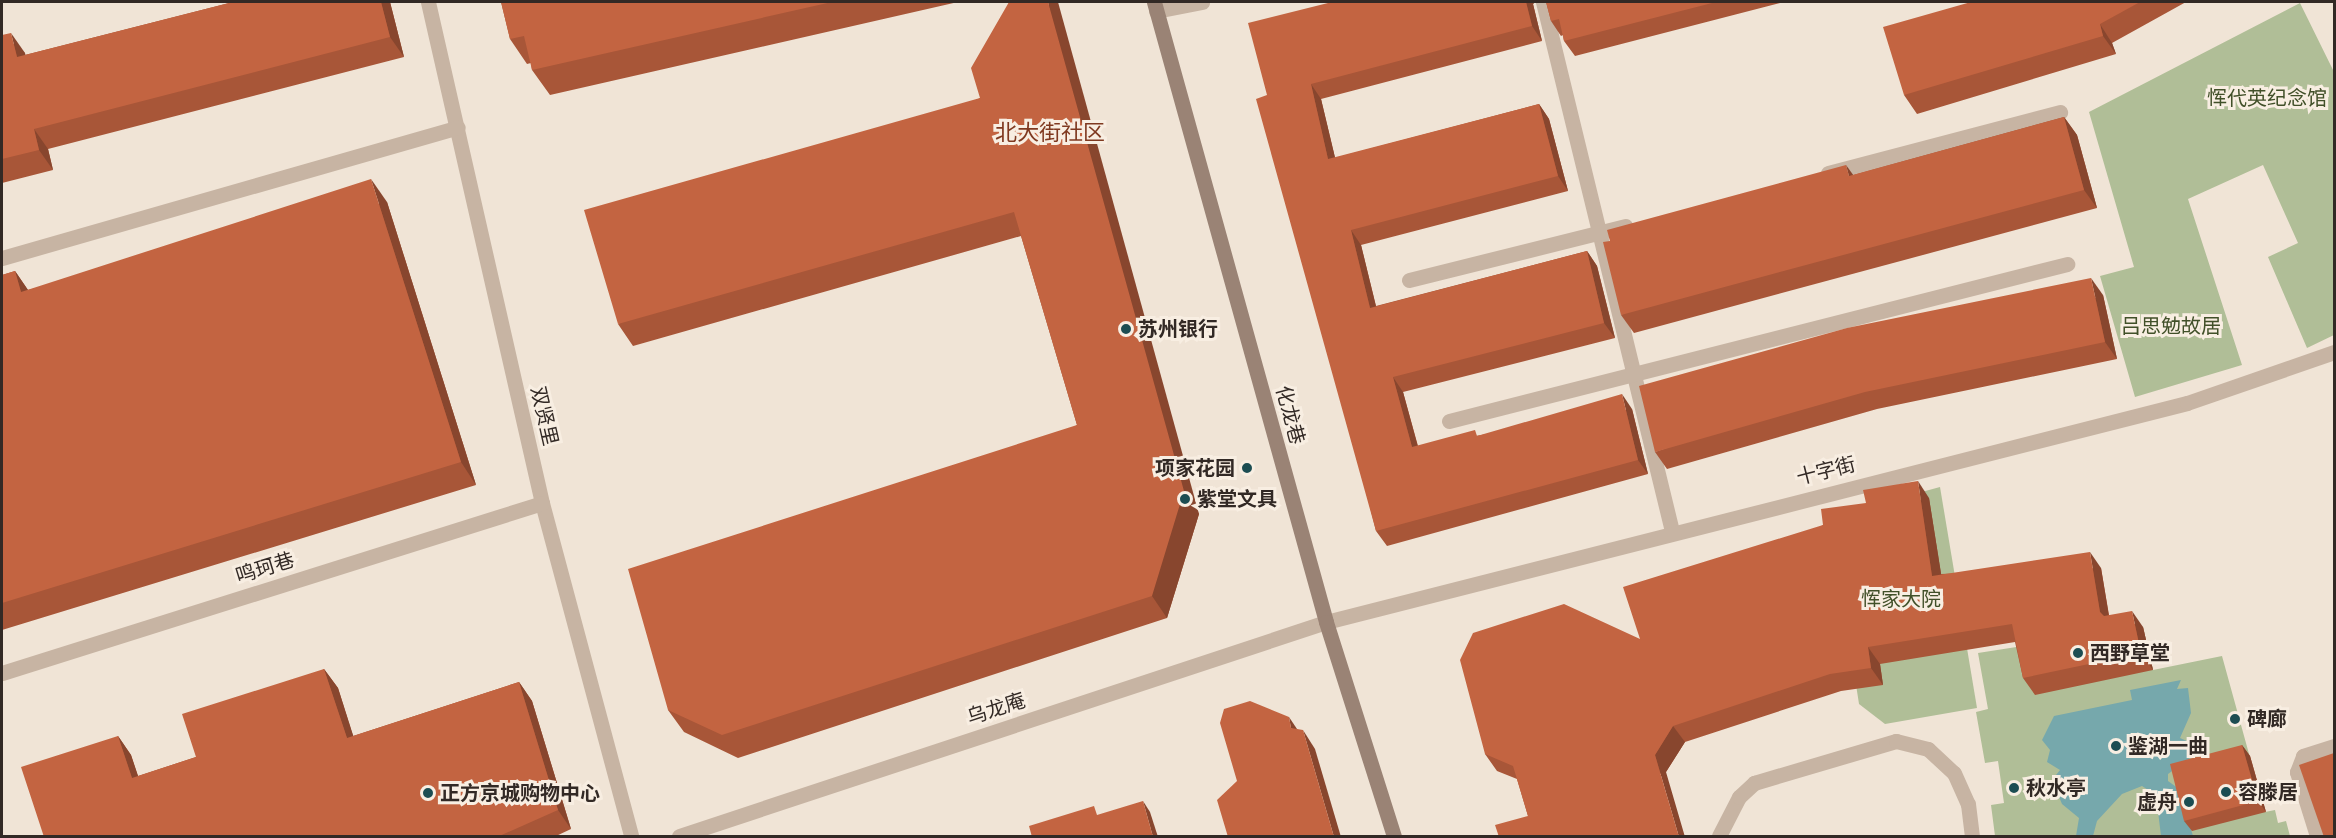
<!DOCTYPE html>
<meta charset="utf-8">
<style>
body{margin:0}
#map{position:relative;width:2336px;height:838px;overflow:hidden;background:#f0e4d6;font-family:"Work Sans","Noto Sans SC",sans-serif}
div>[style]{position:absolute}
.green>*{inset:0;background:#b0be97}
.water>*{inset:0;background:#76a8ac}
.lane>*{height:15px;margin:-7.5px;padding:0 7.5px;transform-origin:7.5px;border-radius:7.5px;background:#c7b4a3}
.street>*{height:15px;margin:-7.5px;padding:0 7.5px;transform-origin:7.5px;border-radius:7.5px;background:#c7b4a3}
.secondary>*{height:15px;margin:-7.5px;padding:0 7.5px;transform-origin:7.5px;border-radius:7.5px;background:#9a8375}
.wall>*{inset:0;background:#a85638}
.shaded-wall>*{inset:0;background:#88462e}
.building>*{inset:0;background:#c36441}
.dots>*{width:16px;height:16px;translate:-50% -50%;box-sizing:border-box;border:3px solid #f8eee2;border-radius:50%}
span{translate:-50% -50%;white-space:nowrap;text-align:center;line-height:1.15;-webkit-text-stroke:6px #f8eee2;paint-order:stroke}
.park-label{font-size:20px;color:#415029}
.poi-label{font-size:20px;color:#322925;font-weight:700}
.left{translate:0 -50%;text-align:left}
.right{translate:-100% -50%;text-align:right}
.street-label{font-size:20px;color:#322925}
.quarter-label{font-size:22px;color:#7f3920}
.frame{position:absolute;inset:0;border:3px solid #322925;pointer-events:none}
</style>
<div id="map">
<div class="green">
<i style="clip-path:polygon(2300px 3px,2334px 72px,2334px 335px,2307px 348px,2268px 257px,2298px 243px,2263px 165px,2188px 199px,2242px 365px,2135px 397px,2100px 276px,2134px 267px,2089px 112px)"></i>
<i style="clip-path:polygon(1940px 487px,1977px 708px,1885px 724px,1859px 704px,1830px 517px)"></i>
<i style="clip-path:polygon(2143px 627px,2153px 670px,2222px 656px,2265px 812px,2275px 810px,2278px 823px,2286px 821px,2290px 836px,1995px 836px,1991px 805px,2004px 803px,1998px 761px,1985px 763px,1976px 712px,1988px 709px,1978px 653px)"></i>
</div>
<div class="water">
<i style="clip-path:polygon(2181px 680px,2177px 689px,2188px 688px,2191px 713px,2180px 738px,2189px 742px,2190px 758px,2168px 774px,2168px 781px,2179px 789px,2193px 836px,2161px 836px,2156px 795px,2142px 786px,2122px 794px,2097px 821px,2093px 836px,2076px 836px,2079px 818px,2062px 804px,2052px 780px,2060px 770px,2047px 762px,2050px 750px,2042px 740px,2054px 716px,2132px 700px,2130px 690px)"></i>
</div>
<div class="lane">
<i style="left:1543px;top:2px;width:545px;rotate:76.3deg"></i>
<i style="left:1156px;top:11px;width:47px;rotate:-11.1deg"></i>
<i style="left:1828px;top:173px;width:240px;rotate:-14.7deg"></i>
<i style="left:1409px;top:280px;width:223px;rotate:-14deg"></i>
<i style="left:1449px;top:421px;width:638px;rotate:-14.25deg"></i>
<i style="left:1719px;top:836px;width:44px;rotate:-62.9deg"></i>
<i style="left:1739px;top:797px;width:21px;rotate:-43deg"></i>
<i style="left:1754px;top:783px;width:148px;rotate:-16.5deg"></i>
<i style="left:1896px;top:741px;width:33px;rotate:14deg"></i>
<i style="left:1928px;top:749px;width:35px;rotate:43deg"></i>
<i style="left:1954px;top:773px;width:34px;rotate:66deg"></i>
<i style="left:1968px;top:804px;width:32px;rotate:83deg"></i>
<i style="left:2317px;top:836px;width:67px;rotate:-107.4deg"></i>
<i style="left:2297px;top:772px;width:17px;rotate:-69deg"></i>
<i style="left:2303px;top:756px;width:33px;rotate:-18deg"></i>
</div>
<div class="street">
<i style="left:428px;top:2px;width:514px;rotate:77.18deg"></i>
<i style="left:542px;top:503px;width:345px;rotate:75deg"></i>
<i style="left:2px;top:258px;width:474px;rotate:-16deg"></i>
<i style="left:2px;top:673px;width:566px;rotate:-17.47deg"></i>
<i style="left:679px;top:836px;width:681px;rotate:-18.3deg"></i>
<i style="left:1326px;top:622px;width:888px;rotate:-14.27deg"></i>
<i style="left:2187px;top:403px;width:156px;rotate:-19.1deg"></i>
</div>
<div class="secondary">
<i style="left:1154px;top:2px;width:643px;rotate:74.49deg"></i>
<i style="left:1326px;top:622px;width:225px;rotate:72.4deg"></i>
</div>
<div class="wall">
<i style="clip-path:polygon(233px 2px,390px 2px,404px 57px,48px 149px,53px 170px,2px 183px,2px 35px,25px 53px,25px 55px)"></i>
<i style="clip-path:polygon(501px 2px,958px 2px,550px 95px,532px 70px,531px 63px,527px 64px,510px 39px)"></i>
<i style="clip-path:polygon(1332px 2px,1535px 2px,1533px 4px,1542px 41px,1321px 99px,1335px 158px,1539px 104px,1549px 119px,1568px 191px,1361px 245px,1376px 306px,1587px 251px,1597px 266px,1615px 338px,1403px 392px,1418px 446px,1632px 409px,1648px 474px,1387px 546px,1376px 531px,1267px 95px)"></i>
<i style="clip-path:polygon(1546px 2px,1784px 2px,1575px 56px,1564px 41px,1563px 35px,1561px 36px,1551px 21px)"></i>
<i style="clip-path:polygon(1971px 2px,2186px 2px,2112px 43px,2116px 54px,1917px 114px,1904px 95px)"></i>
<i style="clip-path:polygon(980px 98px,1199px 514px,1167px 618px,738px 758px,684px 732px,668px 710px,1077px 425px,1021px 236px,633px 346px,618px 324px)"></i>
<i style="clip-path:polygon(2064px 117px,2077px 135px,2097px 208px,1634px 333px,1621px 315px,1853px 175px)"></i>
<i style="clip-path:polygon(387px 202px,476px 485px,2px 630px,2px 275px,15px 271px,28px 290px)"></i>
<i style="clip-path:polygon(2103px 295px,2117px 359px,1877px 409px,1667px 469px,1655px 452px)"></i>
<i style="clip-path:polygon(1929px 498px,1941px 574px,2101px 568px,2109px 615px,2143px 627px,2153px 670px,2035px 695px,2023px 678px,2015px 642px,1880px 664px,1883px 685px,1841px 691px,1685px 742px,1666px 772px,1528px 816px,1517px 779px,1497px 771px,1485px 754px,1640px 639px,1823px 525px)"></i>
<i style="clip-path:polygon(324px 669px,338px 688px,353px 736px,519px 682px,532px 701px,571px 829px,554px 837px,44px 837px,118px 736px,131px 755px,138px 776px,196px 757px)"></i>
<i style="clip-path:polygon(2242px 745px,2250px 756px,2266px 812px,2192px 831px,2184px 821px)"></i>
</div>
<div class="shaded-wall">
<i style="clip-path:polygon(381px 2px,390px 2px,404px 57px,390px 37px)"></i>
<i style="clip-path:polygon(1048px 2px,1058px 2px,1199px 514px,1167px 618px,1152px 596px)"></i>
<i style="clip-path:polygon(1526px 2px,1535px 2px,1533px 4px,1542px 41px,1532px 26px)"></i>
<i style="clip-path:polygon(2100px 24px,2112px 43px,2116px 54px,2103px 36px)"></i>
<i style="clip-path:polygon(11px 33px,25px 53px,31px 77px,17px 57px)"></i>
<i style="clip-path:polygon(1311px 84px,1321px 99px,1339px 174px,1328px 159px)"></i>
<i style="clip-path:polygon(1539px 104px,1549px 119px,1568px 191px,1558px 176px)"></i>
<i style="clip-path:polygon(2064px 117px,2077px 135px,2097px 208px,2084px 190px)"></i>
<i style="clip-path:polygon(34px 129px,48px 149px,53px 170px,39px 150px)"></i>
<i style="clip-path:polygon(1846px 165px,1859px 183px,1849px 176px)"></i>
<i style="clip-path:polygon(371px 179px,387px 202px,476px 485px,461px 462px)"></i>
<i style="clip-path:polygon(1351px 230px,1361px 245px,1380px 323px,1370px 308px)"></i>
<i style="clip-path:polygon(1587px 251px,1597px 266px,1615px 338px,1604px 323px)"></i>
<i style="clip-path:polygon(15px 271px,30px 293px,21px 292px)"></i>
<i style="clip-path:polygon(2091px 278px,2103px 295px,2117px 359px,2105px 342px)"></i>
<i style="clip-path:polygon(1393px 377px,1403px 392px,1422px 462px,1412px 447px)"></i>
<i style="clip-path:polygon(1622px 394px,1632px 409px,1648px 474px,1638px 460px)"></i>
<i style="clip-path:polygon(1918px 481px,1929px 498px,1944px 592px,1932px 576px)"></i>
<i style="clip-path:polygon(2090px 552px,2101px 568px,2111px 629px,2100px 612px)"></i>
<i style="clip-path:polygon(2132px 611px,2143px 627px,2153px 670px,2141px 653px)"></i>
<i style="clip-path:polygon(1868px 647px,1880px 664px,1883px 685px,1871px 668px)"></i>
<i style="clip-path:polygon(324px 669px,338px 688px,360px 757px,347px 738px)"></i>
<i style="clip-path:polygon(519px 682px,532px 701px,571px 829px,558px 810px)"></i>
<i style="clip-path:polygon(1289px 717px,1301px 735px,1291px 728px)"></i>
<i style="clip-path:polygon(1673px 726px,1685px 742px,1666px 772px,1685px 837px,1679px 837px,1655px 755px)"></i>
<i style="clip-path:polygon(1303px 730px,1315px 749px,1341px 837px,1334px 837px)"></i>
<i style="clip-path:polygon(118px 736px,131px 755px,145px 797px,132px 778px)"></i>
<i style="clip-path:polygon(2242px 745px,2250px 756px,2266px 812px,2258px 801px)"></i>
<i style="clip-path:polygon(1143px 801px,1150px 812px,1158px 837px,1153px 837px)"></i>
</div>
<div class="building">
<i style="clip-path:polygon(233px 2px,381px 2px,390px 37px,34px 129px,39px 150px,2px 159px,2px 35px,11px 33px,17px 57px)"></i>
<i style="clip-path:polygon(501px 2px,832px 2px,532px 70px,524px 36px,510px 39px)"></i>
<i style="clip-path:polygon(1009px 2px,1048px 2px,1184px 491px,1152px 596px,722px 735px,668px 710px,628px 569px,1077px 425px,1014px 212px,618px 324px,584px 210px,980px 98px,971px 68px)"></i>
<i style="clip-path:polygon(1332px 2px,1526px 2px,1532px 26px,1311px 84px,1328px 159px,1539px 104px,1558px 176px,1351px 230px,1370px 308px,1587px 251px,1604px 323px,1393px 377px,1412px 447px,1475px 430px,1477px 436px,1622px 394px,1638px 460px,1376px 531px,1256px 99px,1267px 95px,1248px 23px)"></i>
<i style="clip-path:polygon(1546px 2px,1716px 2px,1564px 41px,1559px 19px,1551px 21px)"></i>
<i style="clip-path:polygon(1971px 2px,2140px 2px,2100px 24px,2103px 36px,1904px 95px,1883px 27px)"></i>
<i style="clip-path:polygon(2064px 117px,2084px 190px,1621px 315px,1603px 242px,1610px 241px,1607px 230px,1846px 165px,1849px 176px)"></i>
<i style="clip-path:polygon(371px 179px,461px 462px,2px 603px,2px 275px,15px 271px,21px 292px)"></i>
<i style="clip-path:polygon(2091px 278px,2105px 342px,1865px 392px,1655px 452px,1639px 386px,1847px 328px)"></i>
<i style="clip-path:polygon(1918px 481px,1932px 576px,2090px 552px,2100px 612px,2104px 616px,2132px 611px,2141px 653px,2023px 678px,2012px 624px,1868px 647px,1871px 668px,1830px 674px,1673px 726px,1655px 755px,1679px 837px,1499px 837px,1495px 825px,1528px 816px,1513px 766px,1485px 754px,1460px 660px,1473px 633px,1564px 604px,1640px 639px,1623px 587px,1823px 525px,1821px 509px,1866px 503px,1863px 490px)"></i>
<i style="clip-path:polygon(324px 669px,347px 738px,519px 682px,558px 810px,497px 837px,44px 837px,21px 767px,118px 736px,132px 778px,196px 757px,182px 714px)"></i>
<i style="clip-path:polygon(1250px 701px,1289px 717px,1291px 728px,1303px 730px,1334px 837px,1228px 837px,1217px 800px,1237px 781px,1220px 723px,1224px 709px)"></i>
<i style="clip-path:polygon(2242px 745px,2258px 801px,2184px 821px,2170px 764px)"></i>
<i style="clip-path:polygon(2334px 753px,2334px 837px,2324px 837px,2299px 765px)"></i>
<i style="clip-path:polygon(1143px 801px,1153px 837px,1032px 837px,1029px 826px,1094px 806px,1097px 815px)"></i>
</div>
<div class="dots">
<i style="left:1126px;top:329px;background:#1c4d52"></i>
<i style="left:1247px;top:468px;background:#1c4d52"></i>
<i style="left:1185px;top:499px;background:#1c4d52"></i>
<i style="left:2078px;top:653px;background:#1c4d52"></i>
<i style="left:2235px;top:719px;background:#1c4d52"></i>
<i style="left:2116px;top:746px;background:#1c4d52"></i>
<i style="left:2014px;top:788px;background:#1c4d52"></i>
<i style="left:2226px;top:792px;background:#1c4d52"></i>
<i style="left:428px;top:793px;background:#1c4d52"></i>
<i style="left:2189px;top:802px;background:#1c4d52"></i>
</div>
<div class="park-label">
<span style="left:2267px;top:98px">恽代英纪念馆</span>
<span style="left:2171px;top:326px">吕思勉故居</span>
<span style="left:1901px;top:599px">恽家大院</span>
</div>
<div class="poi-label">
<span class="left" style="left:1138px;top:329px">苏州银行</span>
<span class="right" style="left:1235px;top:468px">项家花园</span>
<span class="left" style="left:1197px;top:499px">紫堂文具</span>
<span class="left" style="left:2090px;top:653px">西野草堂</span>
<span class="left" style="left:2247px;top:719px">碑廊</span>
<span class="left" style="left:2128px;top:746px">鉴湖一曲</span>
<span class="left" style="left:2026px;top:788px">秋水亭</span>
<span class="left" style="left:2238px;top:792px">容滕居</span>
<span class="left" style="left:440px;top:793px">正方京城购物中心</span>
<span class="right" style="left:2177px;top:802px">虚舟</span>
</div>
<div class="street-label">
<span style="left:1290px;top:415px;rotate:75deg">化龙巷</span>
<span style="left:544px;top:416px;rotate:77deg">双贤里</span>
<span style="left:1826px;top:471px;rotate:-14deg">十字街</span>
<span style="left:265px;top:568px;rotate:-17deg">鸣珂巷</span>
<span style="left:996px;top:709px;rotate:-18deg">乌龙庵</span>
</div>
<div class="quarter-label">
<span style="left:1050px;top:133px">北大街社区</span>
</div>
<div class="frame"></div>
</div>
